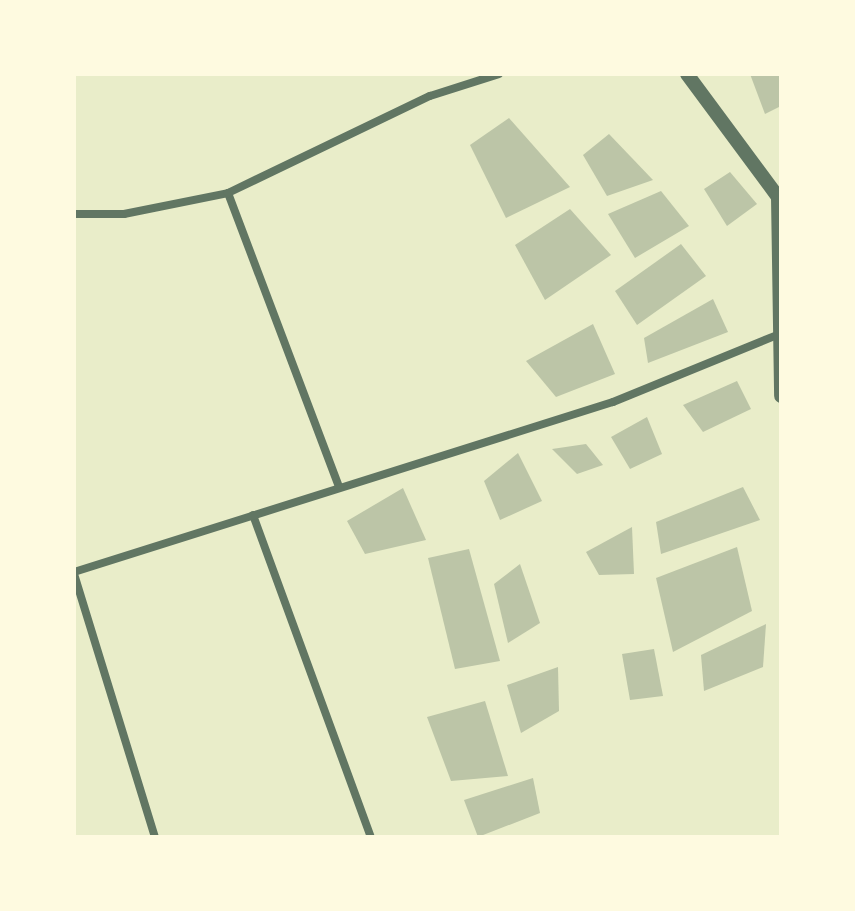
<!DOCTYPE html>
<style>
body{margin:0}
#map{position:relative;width:855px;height:911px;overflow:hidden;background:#e9edc9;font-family:"Sofia Sans Condensed",sans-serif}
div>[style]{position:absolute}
.building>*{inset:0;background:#bcc5a7}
.minor>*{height:8px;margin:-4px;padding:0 4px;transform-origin:4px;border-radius:4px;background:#617663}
.tertiary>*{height:14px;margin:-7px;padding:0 7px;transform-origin:7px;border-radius:7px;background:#617663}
span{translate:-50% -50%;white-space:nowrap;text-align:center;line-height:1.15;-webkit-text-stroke:8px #fefae0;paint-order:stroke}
.frame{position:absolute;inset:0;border:76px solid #fefae0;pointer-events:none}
</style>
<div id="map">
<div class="building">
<i style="clip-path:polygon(750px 74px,781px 74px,781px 106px,765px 114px)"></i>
<i style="clip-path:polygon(509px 118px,570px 187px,506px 218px,470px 145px)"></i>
<i style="clip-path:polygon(609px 134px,653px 180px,607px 196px,583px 155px)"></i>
<i style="clip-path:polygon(730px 172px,757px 204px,727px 226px,704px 189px)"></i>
<i style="clip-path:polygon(661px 191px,689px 226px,635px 258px,608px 214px)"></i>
<i style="clip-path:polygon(570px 209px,611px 255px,545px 300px,515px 245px)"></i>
<i style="clip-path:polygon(681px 244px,706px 276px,637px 325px,615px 291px)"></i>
<i style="clip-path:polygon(713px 299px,728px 332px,648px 363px,644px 338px)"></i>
<i style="clip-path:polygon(593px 324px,615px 374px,556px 397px,526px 361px)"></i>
<i style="clip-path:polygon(737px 381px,751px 409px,703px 432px,683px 405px)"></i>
<i style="clip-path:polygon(647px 417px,662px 454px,630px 469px,611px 437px)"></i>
<i style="clip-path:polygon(586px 444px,603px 465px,577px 474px,552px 449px)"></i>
<i style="clip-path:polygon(518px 453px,542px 501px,500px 520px,484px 481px)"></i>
<i style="clip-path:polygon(743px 487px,760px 520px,661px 554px,656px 522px)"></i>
<i style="clip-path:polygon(403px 488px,426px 540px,365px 554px,347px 521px)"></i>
<i style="clip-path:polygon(632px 527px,634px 574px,599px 575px,586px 552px)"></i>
<i style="clip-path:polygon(737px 547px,752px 611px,673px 652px,656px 578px)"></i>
<i style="clip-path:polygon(469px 549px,500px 661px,455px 669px,428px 558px)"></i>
<i style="clip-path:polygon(520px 564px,540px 623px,508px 643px,494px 584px)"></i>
<i style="clip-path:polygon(766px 624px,763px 667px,704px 691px,701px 655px)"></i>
<i style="clip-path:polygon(654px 649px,663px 696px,630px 700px,622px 654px)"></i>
<i style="clip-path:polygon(558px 667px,559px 711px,521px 733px,507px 685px)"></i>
<i style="clip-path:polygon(485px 701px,508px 776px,451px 781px,427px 717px)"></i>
<i style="clip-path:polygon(533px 778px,540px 813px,478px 837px,464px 800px)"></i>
</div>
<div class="minor">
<i style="left:228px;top:193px;width:314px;rotate:69.3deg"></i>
<i style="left:74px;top:214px;width:50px"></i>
<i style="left:124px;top:214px;width:106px;rotate:-11.4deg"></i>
<i style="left:228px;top:193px;width:224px;rotate:-25.7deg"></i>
<i style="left:430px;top:96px;width:72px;rotate:-17.7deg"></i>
<i style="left:253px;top:515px;width:343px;rotate:69.9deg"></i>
<i style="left:74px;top:572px;width:565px;rotate:-17.51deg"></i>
<i style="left:613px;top:402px;width:177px;rotate:-22.2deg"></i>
<i style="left:74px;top:574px;width:275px;rotate:72.9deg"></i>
</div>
<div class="tertiary">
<i style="left:687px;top:74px;width:153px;rotate:53.5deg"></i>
<i style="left:778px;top:197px;width:199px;rotate:89.1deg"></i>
</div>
<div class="frame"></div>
</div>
